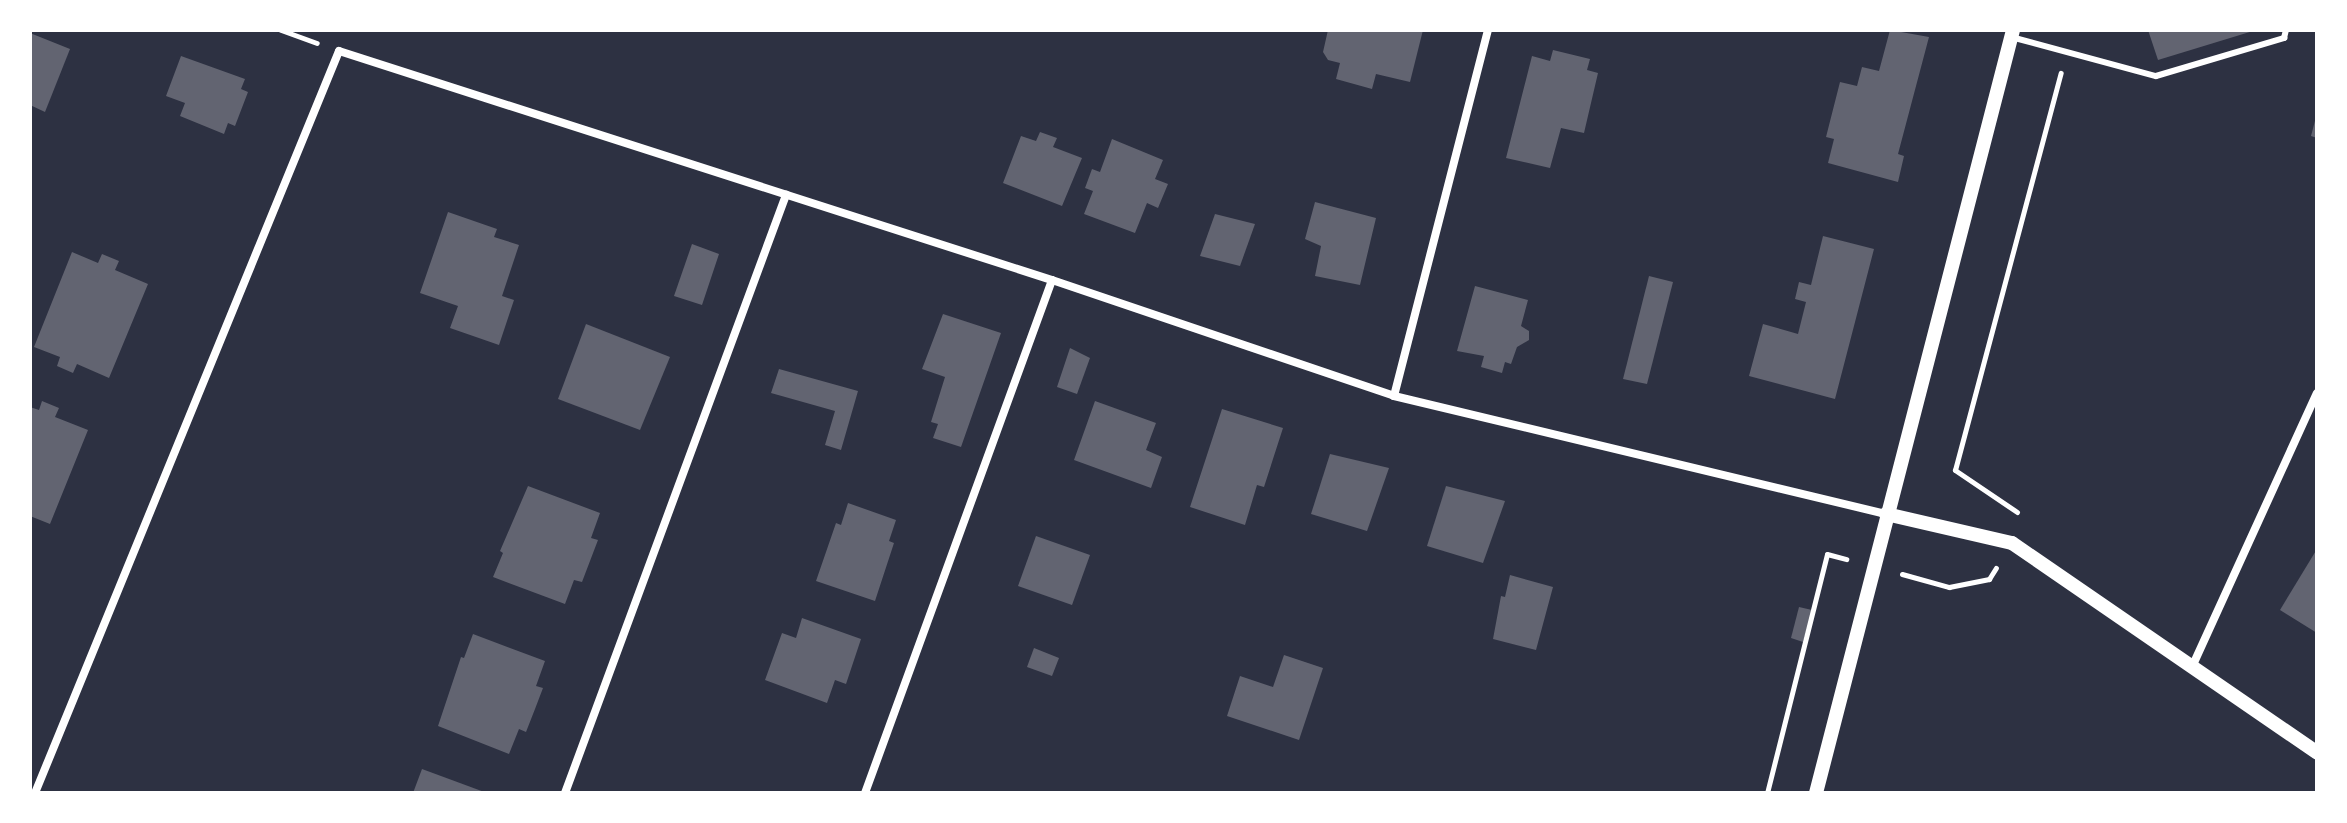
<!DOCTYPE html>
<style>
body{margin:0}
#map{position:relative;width:2347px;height:823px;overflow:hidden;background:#2d3142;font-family:"Sofia Sans Condensed",sans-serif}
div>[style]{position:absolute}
.building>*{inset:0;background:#626471}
.path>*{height:5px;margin:-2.5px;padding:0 2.5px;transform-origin:2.5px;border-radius:2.5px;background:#fff}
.service>*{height:6px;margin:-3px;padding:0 3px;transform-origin:3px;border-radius:3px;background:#fff}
.minor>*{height:8px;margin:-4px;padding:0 4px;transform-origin:4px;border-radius:4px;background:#fff}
.tertiary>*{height:14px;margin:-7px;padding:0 7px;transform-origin:7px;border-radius:7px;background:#fff}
span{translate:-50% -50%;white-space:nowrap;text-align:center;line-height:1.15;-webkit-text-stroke:8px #fff;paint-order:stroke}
.frame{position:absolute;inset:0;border:32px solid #fff;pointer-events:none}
</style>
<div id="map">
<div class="building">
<i style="clip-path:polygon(1328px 30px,1423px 30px,1410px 82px,1376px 74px,1372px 89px,1336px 79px,1340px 63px,1328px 60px,1323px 52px)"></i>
<i style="clip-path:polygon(1890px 30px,1929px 37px,1898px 154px,1904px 156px,1898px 182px,1828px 163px,1834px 139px,1826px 137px,1840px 82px,1857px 86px,1862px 67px,1879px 71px)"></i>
<i style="clip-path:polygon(2148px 30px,2253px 30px,2253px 31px,2158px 60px)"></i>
<i style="clip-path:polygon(30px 33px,70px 49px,45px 112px,30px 105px)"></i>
<i style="clip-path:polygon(1553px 50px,1590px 59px,1587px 70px,1598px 73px,1584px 133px,1561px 128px,1550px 168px,1506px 158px,1532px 56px,1550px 61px)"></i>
<i style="clip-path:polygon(181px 56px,245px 79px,241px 89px,248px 92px,235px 126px,228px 123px,224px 134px,180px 116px,185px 103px,166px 96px)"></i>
<i style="clip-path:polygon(2316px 117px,2317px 118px,2317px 138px,2311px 136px)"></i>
<i style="clip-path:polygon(1040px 132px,1057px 138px,1053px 147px,1082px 158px,1062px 206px,1003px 183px,1021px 136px,1036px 141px)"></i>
<i style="clip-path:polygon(1112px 139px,1163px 160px,1155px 179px,1168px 184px,1158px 208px,1147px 203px,1135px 233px,1084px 214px,1093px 191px,1085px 188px,1092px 169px,1100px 172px)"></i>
<i style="clip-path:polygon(1315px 202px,1376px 218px,1360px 285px,1315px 276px,1321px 246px,1305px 239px)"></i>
<i style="clip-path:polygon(448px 212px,497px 229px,494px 237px,519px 245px,502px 296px,514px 300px,499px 345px,450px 328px,458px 306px,420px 293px)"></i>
<i style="clip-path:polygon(1215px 214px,1255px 224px,1240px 266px,1200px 256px)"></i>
<i style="clip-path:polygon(1823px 236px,1874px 249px,1835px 399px,1749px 376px,1763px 324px,1798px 334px,1806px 302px,1795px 299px,1799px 282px,1811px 285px)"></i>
<i style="clip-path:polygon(692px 244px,719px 254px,702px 305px,674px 296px)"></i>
<i style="clip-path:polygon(72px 252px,98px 263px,102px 254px,119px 261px,115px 270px,148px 284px,109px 378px,77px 364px,73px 373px,57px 366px,60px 357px,34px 347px)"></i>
<i style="clip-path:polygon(1649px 276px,1673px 282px,1647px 384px,1623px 379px)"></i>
<i style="clip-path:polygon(1475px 286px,1528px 300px,1521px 326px,1529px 331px,1529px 340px,1517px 347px,1511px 364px,1505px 362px,1502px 373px,1481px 367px,1484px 356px,1457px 351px)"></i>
<i style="clip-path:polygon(943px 314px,1001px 333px,961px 447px,933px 438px,938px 424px,931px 422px,945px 377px,922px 369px)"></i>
<i style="clip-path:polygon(586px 324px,670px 357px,640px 430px,558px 399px)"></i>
<i style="clip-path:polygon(1070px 348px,1090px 358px,1077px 394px,1057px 387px)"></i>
<i style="clip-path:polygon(779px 369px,858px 391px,841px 450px,825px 445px,835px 411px,771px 393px)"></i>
<i style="clip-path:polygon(42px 401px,59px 408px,55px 417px,88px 430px,50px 524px,30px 516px,30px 407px,39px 410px)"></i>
<i style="clip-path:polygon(1095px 401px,1156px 423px,1146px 450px,1162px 457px,1151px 488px,1074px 460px)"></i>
<i style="clip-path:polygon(1222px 409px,1283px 428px,1264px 487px,1257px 485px,1245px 525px,1190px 507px)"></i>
<i style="clip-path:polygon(1330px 454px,1389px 468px,1367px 531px,1311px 514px)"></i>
<i style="clip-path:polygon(528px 486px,600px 513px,591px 538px,598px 540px,582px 582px,574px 580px,565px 604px,493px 577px,503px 553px,500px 551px)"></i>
<i style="clip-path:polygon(1446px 486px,1505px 501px,1483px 563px,1427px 546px)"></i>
<i style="clip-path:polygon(848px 503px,896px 520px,889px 541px,894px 543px,875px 601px,816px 581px,836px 523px,841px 525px)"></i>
<i style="clip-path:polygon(1036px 536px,1090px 555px,1072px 605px,1018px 586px)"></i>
<i style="clip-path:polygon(2317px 549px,2317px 633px,2280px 610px)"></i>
<i style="clip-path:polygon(1510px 575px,1553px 587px,1536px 650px,1493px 639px,1501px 596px,1505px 597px)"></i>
<i style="clip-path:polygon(1799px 607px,1812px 610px,1803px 642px,1791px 638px)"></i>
<i style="clip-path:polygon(802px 618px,861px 639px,846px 684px,835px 680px,827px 703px,765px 680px,782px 633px,796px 638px)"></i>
<i style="clip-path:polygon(473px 634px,545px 661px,536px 686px,543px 688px,535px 709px,526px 732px,519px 729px,509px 754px,438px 726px,461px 657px,464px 658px)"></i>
<i style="clip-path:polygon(1034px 648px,1059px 658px,1052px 676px,1027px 667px)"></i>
<i style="clip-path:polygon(1284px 655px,1323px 668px,1299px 740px,1227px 716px,1240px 676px,1273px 687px)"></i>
<i style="clip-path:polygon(422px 769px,487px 793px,413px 793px)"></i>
</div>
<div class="path">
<i style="left:281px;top:30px;width:38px;rotate:20deg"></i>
<i style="left:2017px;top:512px;width:75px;rotate:-145.9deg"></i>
<i style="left:1955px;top:470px;width:411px;rotate:-75.1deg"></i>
<i style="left:1902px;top:574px;width:49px;rotate:15.5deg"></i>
<i style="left:1949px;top:587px;width:41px;rotate:-11.3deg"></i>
<i style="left:1989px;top:579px;width:13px;rotate:-58deg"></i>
<i style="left:1767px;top:793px;width:246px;rotate:-75.9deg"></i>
<i style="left:1827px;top:554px;width:20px;rotate:15deg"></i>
</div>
<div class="service">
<i style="left:2011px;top:37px;width:150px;rotate:15.1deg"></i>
<i style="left:2156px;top:76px;width:134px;rotate:-16.5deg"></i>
<i style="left:2284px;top:38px;width:8px;rotate:-76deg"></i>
</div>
<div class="minor">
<i style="left:1394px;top:396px;width:378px;rotate:-75.6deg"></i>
<i style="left:2192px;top:667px;width:301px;rotate:-65.5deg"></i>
<i style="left:35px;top:793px;width:802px;rotate:-67.72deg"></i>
<i style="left:339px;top:51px;width:749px;rotate:17.81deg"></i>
<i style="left:1052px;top:280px;width:361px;rotate:18.7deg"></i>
<i style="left:1394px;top:396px;width:506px;rotate:13.49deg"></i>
<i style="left:565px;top:793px;width:638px;rotate:-69.72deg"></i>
<i style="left:865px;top:793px;width:546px;rotate:-69.97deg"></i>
</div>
<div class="tertiary">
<i style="left:1886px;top:514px;width:129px;rotate:13deg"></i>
<i style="left:2012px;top:543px;width:370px;rotate:34.5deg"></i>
<i style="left:1816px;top:793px;width:788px;rotate:-75.52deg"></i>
</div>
<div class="frame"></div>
</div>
